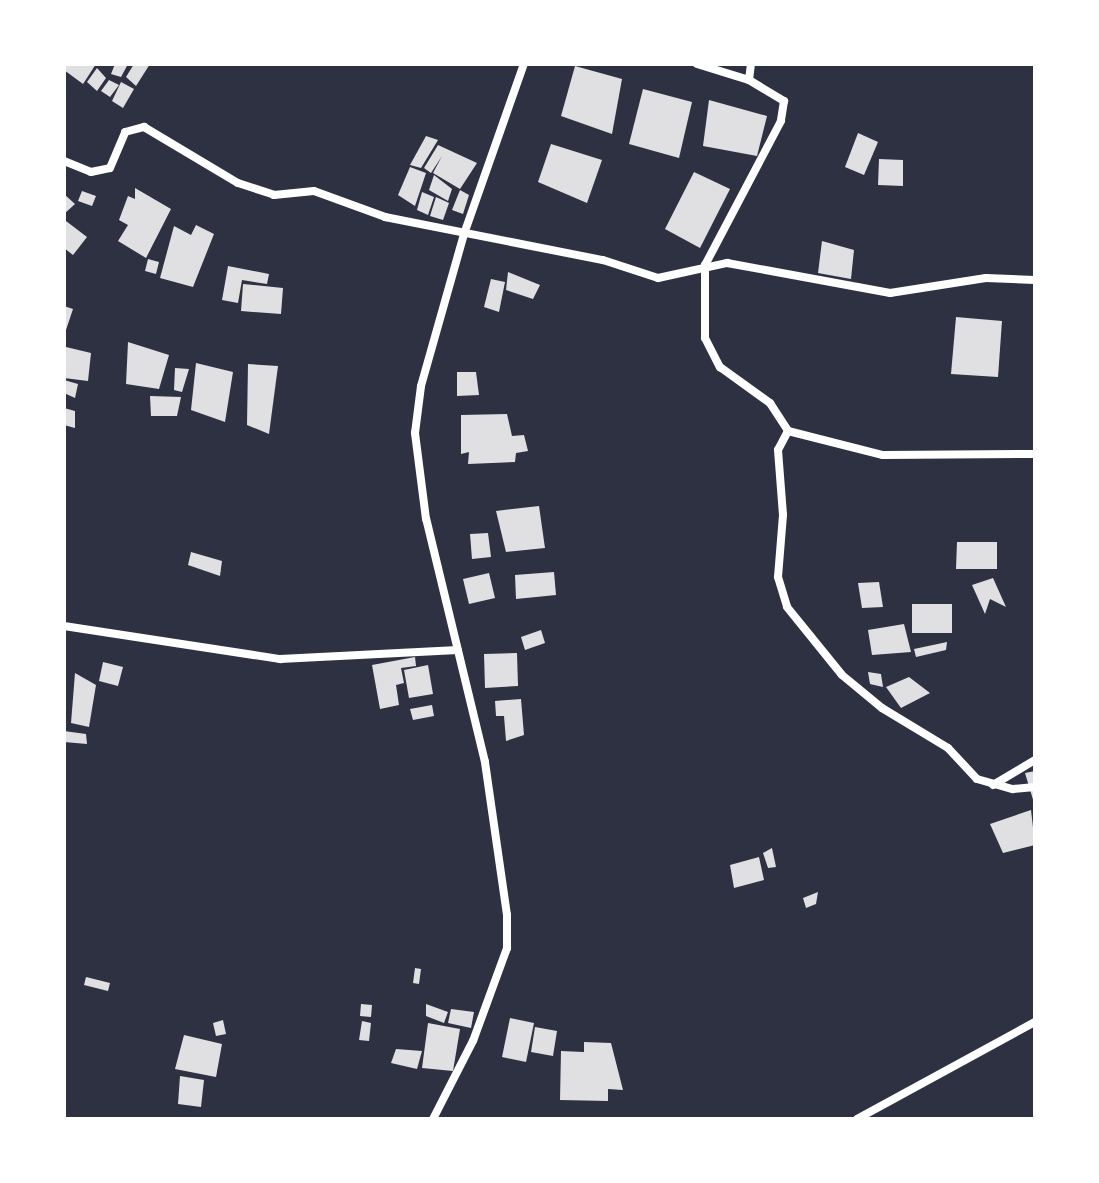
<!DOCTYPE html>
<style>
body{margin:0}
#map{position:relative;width:1099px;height:1183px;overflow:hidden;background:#2d3142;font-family:"Exo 2",sans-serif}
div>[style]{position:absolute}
.building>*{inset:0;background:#e0e0e3}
.minor>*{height:8px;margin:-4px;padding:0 4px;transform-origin:4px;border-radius:4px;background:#fff}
span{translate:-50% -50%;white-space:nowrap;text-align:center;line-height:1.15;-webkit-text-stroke:7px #fff;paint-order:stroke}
.frame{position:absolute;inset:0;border:66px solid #fff;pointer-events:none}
</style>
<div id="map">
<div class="building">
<i style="clip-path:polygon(65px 64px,96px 64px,83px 84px,64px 70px)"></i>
<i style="clip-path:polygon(115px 64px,128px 64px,121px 77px,111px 74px)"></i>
<i style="clip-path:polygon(134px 64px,150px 64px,136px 86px,126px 77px)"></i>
<i style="clip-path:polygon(575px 66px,622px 79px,612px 134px,561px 116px)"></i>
<i style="clip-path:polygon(97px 68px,106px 78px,97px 91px,87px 82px)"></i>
<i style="clip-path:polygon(109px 80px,119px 85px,110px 97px,101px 91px)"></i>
<i style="clip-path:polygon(121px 82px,134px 89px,123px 108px,112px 101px)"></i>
<i style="clip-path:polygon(643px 89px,692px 102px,679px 158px,629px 144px)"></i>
<i style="clip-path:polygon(709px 100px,767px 116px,757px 156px,703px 146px)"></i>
<i style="clip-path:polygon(858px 133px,878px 142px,864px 175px,845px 167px)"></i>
<i style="clip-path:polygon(426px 136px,438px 140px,421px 168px,410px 165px)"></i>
<i style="clip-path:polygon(551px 144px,602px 160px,587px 203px,538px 182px)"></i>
<i style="clip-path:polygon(438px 145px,477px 163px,460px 189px,433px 173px,442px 156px,431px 173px,424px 168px)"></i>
<i style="clip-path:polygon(879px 159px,903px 160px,903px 186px,878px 185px)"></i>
<i style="clip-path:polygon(410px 167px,426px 173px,415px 206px,398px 195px)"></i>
<i style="clip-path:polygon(694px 172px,730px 189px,700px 248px,665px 229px)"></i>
<i style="clip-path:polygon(434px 175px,452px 189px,448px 201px,429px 190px)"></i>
<i style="clip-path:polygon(135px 188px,171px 209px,146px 258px,118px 241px,128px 225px,119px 220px,128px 196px,135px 199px)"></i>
<i style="clip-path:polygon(460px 190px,469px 195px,463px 214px,452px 210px)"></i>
<i style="clip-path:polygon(82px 191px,96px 196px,92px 206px,78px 201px)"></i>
<i style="clip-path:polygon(422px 192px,434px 197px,428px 215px,417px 210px)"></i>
<i style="clip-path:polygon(64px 194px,75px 204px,64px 214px)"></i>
<i style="clip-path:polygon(436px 197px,449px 203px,443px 220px,430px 216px)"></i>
<i style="clip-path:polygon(66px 221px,87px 237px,73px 255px,64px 248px)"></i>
<i style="clip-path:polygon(196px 225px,214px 234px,193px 287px,160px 278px,174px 226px,191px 235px)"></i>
<i style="clip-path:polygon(822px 241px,854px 250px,851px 279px,818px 273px)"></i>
<i style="clip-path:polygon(148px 259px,159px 262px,156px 274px,145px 271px)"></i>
<i style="clip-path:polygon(228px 266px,269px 274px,267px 284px,242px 280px,238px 303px,222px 300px)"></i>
<i style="clip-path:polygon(508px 272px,540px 285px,533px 299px,506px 290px)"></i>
<i style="clip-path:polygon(491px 279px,505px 282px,499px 312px,484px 307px)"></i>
<i style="clip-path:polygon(243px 284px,283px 288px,281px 314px,241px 311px)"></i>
<i style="clip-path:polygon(64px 306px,73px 309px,65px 333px,64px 333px)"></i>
<i style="clip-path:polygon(956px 317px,1002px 321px,998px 377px,951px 374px)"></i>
<i style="clip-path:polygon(128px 342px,169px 355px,159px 389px,126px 384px)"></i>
<i style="clip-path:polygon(66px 347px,91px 353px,88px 381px,64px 378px)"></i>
<i style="clip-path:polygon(196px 363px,233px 372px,225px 422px,191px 410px)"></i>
<i style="clip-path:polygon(248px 364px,278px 366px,269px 434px,247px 425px)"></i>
<i style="clip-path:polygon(175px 368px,189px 369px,182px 392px,174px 390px)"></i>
<i style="clip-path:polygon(457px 372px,476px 372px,479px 395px,457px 396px)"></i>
<i style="clip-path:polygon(64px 380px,78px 384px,75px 398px,64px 393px)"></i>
<i style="clip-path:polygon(150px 396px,181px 397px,177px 416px,151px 416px)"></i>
<i style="clip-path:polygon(64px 408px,75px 411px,75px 428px,64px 425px)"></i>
<i style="clip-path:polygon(507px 414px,512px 436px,524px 435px,528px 451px,516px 453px,515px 462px,468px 464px,469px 452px,461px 454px,461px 415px)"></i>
<i style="clip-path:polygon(539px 506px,545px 548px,506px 552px,496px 511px)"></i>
<i style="clip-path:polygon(488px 533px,491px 557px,472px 559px,470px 534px)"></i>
<i style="clip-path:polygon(957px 542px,997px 542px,997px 569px,956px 569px)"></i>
<i style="clip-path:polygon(191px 552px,222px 561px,220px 576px,188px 565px)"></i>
<i style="clip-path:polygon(554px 572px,556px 595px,516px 599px,515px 575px)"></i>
<i style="clip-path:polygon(489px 573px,495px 598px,469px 604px,463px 579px)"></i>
<i style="clip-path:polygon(993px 578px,1006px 607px,990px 599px,985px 614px,972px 585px)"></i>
<i style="clip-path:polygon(879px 582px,883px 607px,862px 608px,858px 583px)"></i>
<i style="clip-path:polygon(912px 604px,952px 604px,952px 633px,912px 633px)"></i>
<i style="clip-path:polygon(904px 624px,911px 652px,872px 655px,868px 630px)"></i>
<i style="clip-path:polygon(541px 630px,545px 643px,525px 650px,521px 637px)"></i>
<i style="clip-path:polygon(947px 642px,946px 650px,916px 657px,914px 649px)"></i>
<i style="clip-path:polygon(517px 653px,518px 686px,485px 688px,484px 654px)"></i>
<i style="clip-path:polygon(415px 657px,416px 666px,401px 668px,404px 683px,396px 685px,399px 705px,380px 709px,372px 665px)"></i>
<i style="clip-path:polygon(103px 662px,123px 667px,118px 686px,99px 681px)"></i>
<i style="clip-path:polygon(428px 665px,433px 694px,409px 698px,404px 670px)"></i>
<i style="clip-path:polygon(868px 672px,881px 674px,883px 687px,870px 684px)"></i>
<i style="clip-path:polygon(75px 673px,96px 685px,89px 727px,71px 723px)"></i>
<i style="clip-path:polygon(909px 677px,930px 693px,901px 708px,886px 687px)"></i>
<i style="clip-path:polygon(521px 699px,524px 735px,506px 741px,504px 716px,496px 716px,495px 701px)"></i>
<i style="clip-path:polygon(432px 705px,434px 716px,413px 720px,410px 709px)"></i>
<i style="clip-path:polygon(64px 731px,86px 734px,87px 744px,64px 742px)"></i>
<i style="clip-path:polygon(1035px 771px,1035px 803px,1034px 803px,1025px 773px)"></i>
<i style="clip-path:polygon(1031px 810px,1035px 845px,1003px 853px,990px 824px)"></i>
<i style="clip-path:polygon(772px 848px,776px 867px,768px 868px,763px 853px)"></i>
<i style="clip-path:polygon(759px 857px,764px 880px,734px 888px,730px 865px)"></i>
<i style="clip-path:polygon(818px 892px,816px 904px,806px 908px,803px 898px)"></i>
<i style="clip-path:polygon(415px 968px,421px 969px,419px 984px,413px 983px)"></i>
<i style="clip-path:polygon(86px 977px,110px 983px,108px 991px,84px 985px)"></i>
<i style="clip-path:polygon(361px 1004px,372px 1005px,371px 1017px,360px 1016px)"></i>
<i style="clip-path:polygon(426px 1004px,448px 1012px,444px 1023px,426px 1016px)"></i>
<i style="clip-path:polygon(451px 1009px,474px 1012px,471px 1028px,448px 1023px)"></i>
<i style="clip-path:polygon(510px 1018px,534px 1023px,526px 1062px,502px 1057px)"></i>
<i style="clip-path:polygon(223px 1020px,226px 1034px,216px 1036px,213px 1023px)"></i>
<i style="clip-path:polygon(362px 1021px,371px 1023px,369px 1041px,359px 1040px)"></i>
<i style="clip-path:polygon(428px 1023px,460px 1029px,453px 1071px,422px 1068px)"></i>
<i style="clip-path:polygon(535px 1027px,557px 1031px,553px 1056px,531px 1052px)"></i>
<i style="clip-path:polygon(184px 1035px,222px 1044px,216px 1077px,175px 1069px)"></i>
<i style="clip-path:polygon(584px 1042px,611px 1043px,623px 1090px,608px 1089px,608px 1101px,560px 1100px,561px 1051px,584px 1052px)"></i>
<i style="clip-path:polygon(396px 1049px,422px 1051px,417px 1069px,391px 1063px)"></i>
<i style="clip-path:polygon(180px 1076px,204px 1080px,201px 1107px,178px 1104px)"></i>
</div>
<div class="minor">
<i style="left:697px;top:64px;width:54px;rotate:17.1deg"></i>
<i style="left:749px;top:80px;width:41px;rotate:31deg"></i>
<i style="left:784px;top:101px;width:20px;rotate:99deg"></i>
<i style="left:781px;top:121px;width:163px;rotate:117.8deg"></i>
<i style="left:705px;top:265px;width:73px;rotate:90deg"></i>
<i style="left:705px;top:338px;width:33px;rotate:63deg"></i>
<i style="left:720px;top:367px;width:62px;rotate:35.8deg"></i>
<i style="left:770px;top:403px;width:33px;rotate:57deg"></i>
<i style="left:788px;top:431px;width:21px;rotate:118deg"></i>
<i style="left:778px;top:450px;width:65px;rotate:85.6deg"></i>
<i style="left:783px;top:515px;width:62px;rotate:94.6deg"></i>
<i style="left:778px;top:577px;width:31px;rotate:73deg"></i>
<i style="left:787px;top:607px;width:87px;rotate:51deg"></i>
<i style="left:842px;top:675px;width:52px;rotate:39.5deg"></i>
<i style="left:882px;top:708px;width:77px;rotate:31.2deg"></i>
<i style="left:948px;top:748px;width:42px;rotate:46.9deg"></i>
<i style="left:977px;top:779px;width:37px;rotate:16deg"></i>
<i style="left:1013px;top:789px;width:22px;rotate:-5deg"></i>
<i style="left:749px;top:80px;width:16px;rotate:-83deg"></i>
<i style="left:64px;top:161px;width:29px;rotate:22deg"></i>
<i style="left:91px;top:172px;width:19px;rotate:-12deg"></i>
<i style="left:110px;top:168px;width:39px;rotate:-67deg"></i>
<i style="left:125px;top:132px;width:20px;rotate:-15deg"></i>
<i style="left:144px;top:127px;width:109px;rotate:30.8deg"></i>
<i style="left:238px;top:183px;width:38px;rotate:18deg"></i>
<i style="left:274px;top:195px;width:40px;rotate:-5.7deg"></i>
<i style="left:314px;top:191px;width:76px;rotate:20.1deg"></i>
<i style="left:385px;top:217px;width:222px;rotate:11.2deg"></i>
<i style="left:603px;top:260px;width:58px;rotate:18.1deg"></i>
<i style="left:658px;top:278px;width:71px;rotate:-12.3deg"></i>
<i style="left:727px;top:263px;width:166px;rotate:10.4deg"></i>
<i style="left:890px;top:293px;width:97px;rotate:-8.9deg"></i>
<i style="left:986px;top:278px;width:49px;rotate:2.3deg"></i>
<i style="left:788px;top:431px;width:98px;rotate:14.2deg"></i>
<i style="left:883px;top:455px;width:152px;rotate:-0.4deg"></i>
<i style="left:64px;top:626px;width:219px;rotate:8.7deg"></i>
<i style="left:280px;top:659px;width:178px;rotate:-2.9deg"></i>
<i style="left:993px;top:785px;width:49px;rotate:-30.8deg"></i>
<i style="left:433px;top:1119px;width:88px;rotate:-62.9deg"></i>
<i style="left:473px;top:1041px;width:99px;rotate:-69.9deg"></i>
<i style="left:507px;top:948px;width:33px;rotate:-90deg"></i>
<i style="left:507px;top:915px;width:155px;rotate:-98.2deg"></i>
<i style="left:485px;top:762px;width:250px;rotate:-103.6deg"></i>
<i style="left:426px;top:519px;width:87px;rotate:-97.3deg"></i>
<i style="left:415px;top:433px;width:47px;rotate:-82.7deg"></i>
<i style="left:421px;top:386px;width:158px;rotate:-74.2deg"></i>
<i style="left:464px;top:234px;width:180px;rotate:-70.6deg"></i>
<i style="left:857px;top:1119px;width:203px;rotate:-28.6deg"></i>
</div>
<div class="frame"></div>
</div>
